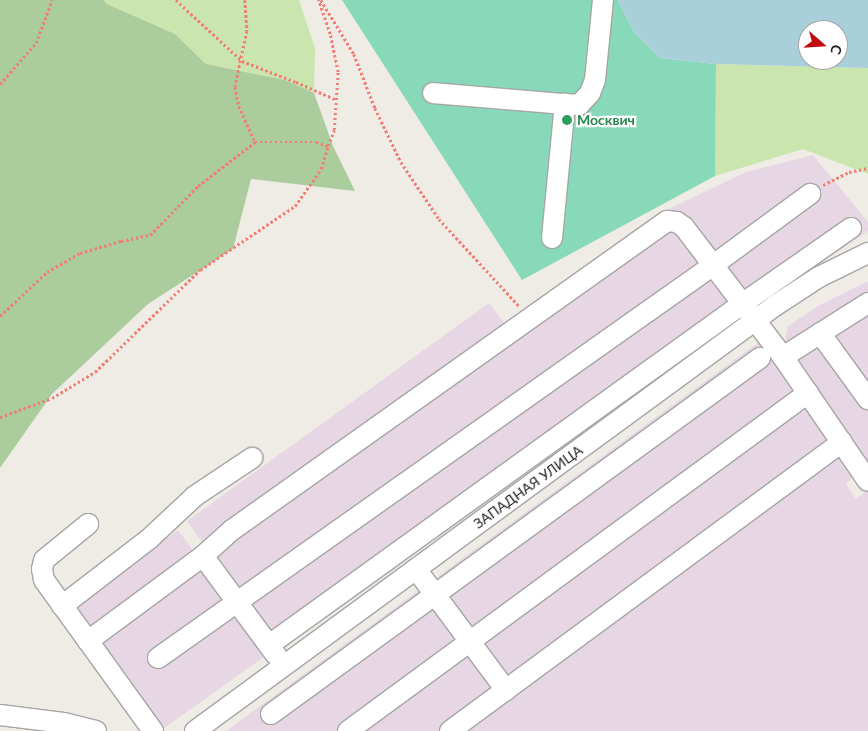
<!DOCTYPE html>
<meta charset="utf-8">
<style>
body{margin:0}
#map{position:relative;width:868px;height:731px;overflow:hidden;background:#efebe5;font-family:Lato,sans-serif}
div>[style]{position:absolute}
.industrial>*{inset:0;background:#e7d7e5}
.grass>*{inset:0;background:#cae6ae}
.forest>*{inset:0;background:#abcc9c}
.pitch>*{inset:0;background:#87d9b9}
.water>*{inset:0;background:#a8cfda}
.path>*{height:2.5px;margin-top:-1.25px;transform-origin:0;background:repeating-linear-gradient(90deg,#f27e73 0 2.5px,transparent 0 5px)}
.roads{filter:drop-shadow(1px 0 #a5a5a5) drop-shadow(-1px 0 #a5a5a5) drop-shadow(0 1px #a5a5a5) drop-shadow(0 -1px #a5a5a5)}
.minor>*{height:20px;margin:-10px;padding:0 10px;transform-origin:10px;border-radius:10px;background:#fff}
.dots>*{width:14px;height:14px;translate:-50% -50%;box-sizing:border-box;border:2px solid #fff;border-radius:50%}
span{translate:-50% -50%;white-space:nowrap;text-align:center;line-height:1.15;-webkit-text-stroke:4.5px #fff;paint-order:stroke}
.leisure-label{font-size:14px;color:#27864d;font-weight:700}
.left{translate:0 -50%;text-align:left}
.street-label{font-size:14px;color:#1e1e1e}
.north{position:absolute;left:798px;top:20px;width:50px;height:50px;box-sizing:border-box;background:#fff;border:1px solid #a5a5a5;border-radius:50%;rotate:109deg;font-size:14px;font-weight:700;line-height:20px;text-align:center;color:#1e1e1e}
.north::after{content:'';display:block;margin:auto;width:18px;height:22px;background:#c10b0e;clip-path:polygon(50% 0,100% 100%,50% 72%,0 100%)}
</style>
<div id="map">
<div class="industrial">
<i style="clip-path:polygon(813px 155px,868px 222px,868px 231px,742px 316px,277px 648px,187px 521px,489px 303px,505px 324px,652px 217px,746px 172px)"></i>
<i style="clip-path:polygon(868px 281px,868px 464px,785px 340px,788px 326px,818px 306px)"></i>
<i style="clip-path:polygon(759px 342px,844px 460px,841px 463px,852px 478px,846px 484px,856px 499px,868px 490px,868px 731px,226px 731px)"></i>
<i style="clip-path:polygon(178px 530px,268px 654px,160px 731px,61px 614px)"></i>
</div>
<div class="grass">
<i style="clip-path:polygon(104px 0,299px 0,315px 48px,314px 93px,285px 80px,206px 64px,175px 34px,107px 4px)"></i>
<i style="clip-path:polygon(716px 64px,868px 68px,868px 174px,803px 149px,715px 176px)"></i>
</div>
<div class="forest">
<i style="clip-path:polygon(0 0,104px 0,107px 4px,175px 34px,206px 64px,285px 80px,314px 93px,333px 146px,355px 191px,251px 179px,233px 249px,148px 304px,52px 394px,0 468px)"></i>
</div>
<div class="pitch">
<i style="clip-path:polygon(342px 0,618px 0,634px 32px,660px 58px,716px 64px,715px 176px,522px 280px)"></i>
</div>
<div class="water">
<i style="clip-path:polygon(evenodd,618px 0,868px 0,868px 68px,716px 64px,660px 58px,634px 32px,618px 0,808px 30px,838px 30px,838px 60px,808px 60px,808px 30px)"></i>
</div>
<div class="path">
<i style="left:176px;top:0;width:90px;rotate:42.7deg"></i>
<i style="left:242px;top:61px;width:58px;rotate:21.3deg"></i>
<i style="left:296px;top:82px;width:45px;rotate:23.7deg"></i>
<i style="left:245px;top:0;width:31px;rotate:86deg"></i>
<i style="left:247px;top:31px;width:57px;rotate:102.1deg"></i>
<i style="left:235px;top:87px;width:19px;rotate:78deg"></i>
<i style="left:239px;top:106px;width:39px;rotate:66deg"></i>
<i style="left:321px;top:0;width:63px;rotate:58.6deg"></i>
<i style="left:354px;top:54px;width:58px;rotate:68.7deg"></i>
<i style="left:375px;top:108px;width:60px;rotate:64.3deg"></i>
<i style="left:401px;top:162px;width:69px;rotate:56.3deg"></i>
<i style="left:439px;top:219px;width:118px;rotate:47.4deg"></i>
<i style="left:0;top:84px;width:55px;rotate:-48.7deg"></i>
<i style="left:36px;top:43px;width:46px;rotate:-69.6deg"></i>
<i style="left:823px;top:185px;width:29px;rotate:-27deg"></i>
<i style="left:849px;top:172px;width:19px;rotate:-12deg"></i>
<i style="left:0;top:316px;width:64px;rotate:-43.1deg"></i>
<i style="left:47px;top:272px;width:38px;rotate:-30deg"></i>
<i style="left:80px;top:253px;width:43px;rotate:-16.3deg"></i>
<i style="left:121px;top:241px;width:30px;rotate:-12deg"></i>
<i style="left:150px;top:235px;width:69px;rotate:-45.6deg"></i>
<i style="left:198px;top:186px;width:72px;rotate:-37.7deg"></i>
<i style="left:255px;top:142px;width:61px"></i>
<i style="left:316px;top:142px;width:13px;rotate:18deg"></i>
<i style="left:328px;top:146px;width:17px;rotate:-69deg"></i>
<i style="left:334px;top:130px;width:58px;rotate:-86.1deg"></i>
<i style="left:338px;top:72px;width:39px;rotate:-102deg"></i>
<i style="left:330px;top:34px;width:36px;rotate:-109deg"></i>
<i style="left:0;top:417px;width:55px;rotate:-20.1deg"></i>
<i style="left:52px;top:398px;width:50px;rotate:-31.2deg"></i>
<i style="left:95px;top:372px;width:146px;rotate:-44.2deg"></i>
<i style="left:200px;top:270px;width:115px;rotate:-34deg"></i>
<i style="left:295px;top:206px;width:45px;rotate:-54.9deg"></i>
<i style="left:321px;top:169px;width:24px;rotate:-73deg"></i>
</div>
<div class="roads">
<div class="minor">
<i style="left:433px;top:93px;width:132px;rotate:4.8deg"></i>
<i style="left:552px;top:238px;width:135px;rotate:-84.5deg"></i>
<i style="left:565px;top:104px;width:14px;rotate:4deg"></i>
<i style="left:579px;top:105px;width:16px;rotate:-47deg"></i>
<i style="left:590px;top:93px;width:14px;rotate:-69deg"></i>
<i style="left:595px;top:80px;width:80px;rotate:-84.3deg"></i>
<i style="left:820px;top:333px;width:82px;rotate:54deg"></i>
<i style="left:783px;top:357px;width:101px;rotate:-32.4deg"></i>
<i style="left:203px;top:556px;width:123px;rotate:53.6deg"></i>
<i style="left:416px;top:569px;width:151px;rotate:53.4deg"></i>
<i style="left:62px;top:606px;width:110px;rotate:-37.6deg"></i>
<i style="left:149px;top:539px;width:63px;rotate:-43.1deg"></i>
<i style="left:195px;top:496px;width:69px;rotate:-33.7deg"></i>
<i style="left:88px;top:641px;width:75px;rotate:-125.8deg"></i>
<i style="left:44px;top:580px;width:11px;rotate:-100deg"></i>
<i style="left:42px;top:569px;width:9px;rotate:-77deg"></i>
<i style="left:44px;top:560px;width:57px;rotate:-39.3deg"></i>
<i style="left:269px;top:645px;width:583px;rotate:-35.79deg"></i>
<i style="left:742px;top:304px;width:133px;rotate:-34.9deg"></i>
<i style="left:158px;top:658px;width:679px;rotate:-35.28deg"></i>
<i style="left:712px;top:266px;width:122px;rotate:-36.3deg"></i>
<i style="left:271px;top:714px;width:605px;rotate:-36.06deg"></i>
<i style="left:0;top:715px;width:64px;rotate:7.1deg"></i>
<i style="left:64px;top:723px;width:33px;rotate:14deg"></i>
<i style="left:153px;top:731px;width:111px;rotate:-125.8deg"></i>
<i style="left:88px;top:641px;width:143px;rotate:-36.5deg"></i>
<i style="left:203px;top:556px;width:39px;rotate:-42deg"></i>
<i style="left:232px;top:530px;width:534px;rotate:-35.39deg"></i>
<i style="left:667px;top:221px;width:10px;rotate:6deg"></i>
<i style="left:677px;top:222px;width:9px;rotate:36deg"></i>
<i style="left:684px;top:227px;width:163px;rotate:52.7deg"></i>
<i style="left:783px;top:357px;width:150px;rotate:55.6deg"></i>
<i style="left:195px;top:731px;width:720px;rotate:-36.25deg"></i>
<i style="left:776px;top:305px;width:51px;rotate:-33.1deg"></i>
<i style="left:819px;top:277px;width:55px;rotate:-26.1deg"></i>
<i style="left:348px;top:731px;width:571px;rotate:-36.31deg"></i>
<i style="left:450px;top:731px;width:487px;rotate:-36.4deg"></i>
</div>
</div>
<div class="dots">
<i style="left:567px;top:120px;background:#2e9e5b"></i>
</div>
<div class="leisure-label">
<span class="left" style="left:577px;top:120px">Москвич</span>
</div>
<div class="street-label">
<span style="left:528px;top:487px;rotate:-36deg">ЗАПАДНАЯ УЛИЦА</span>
</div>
<div class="north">С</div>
</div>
